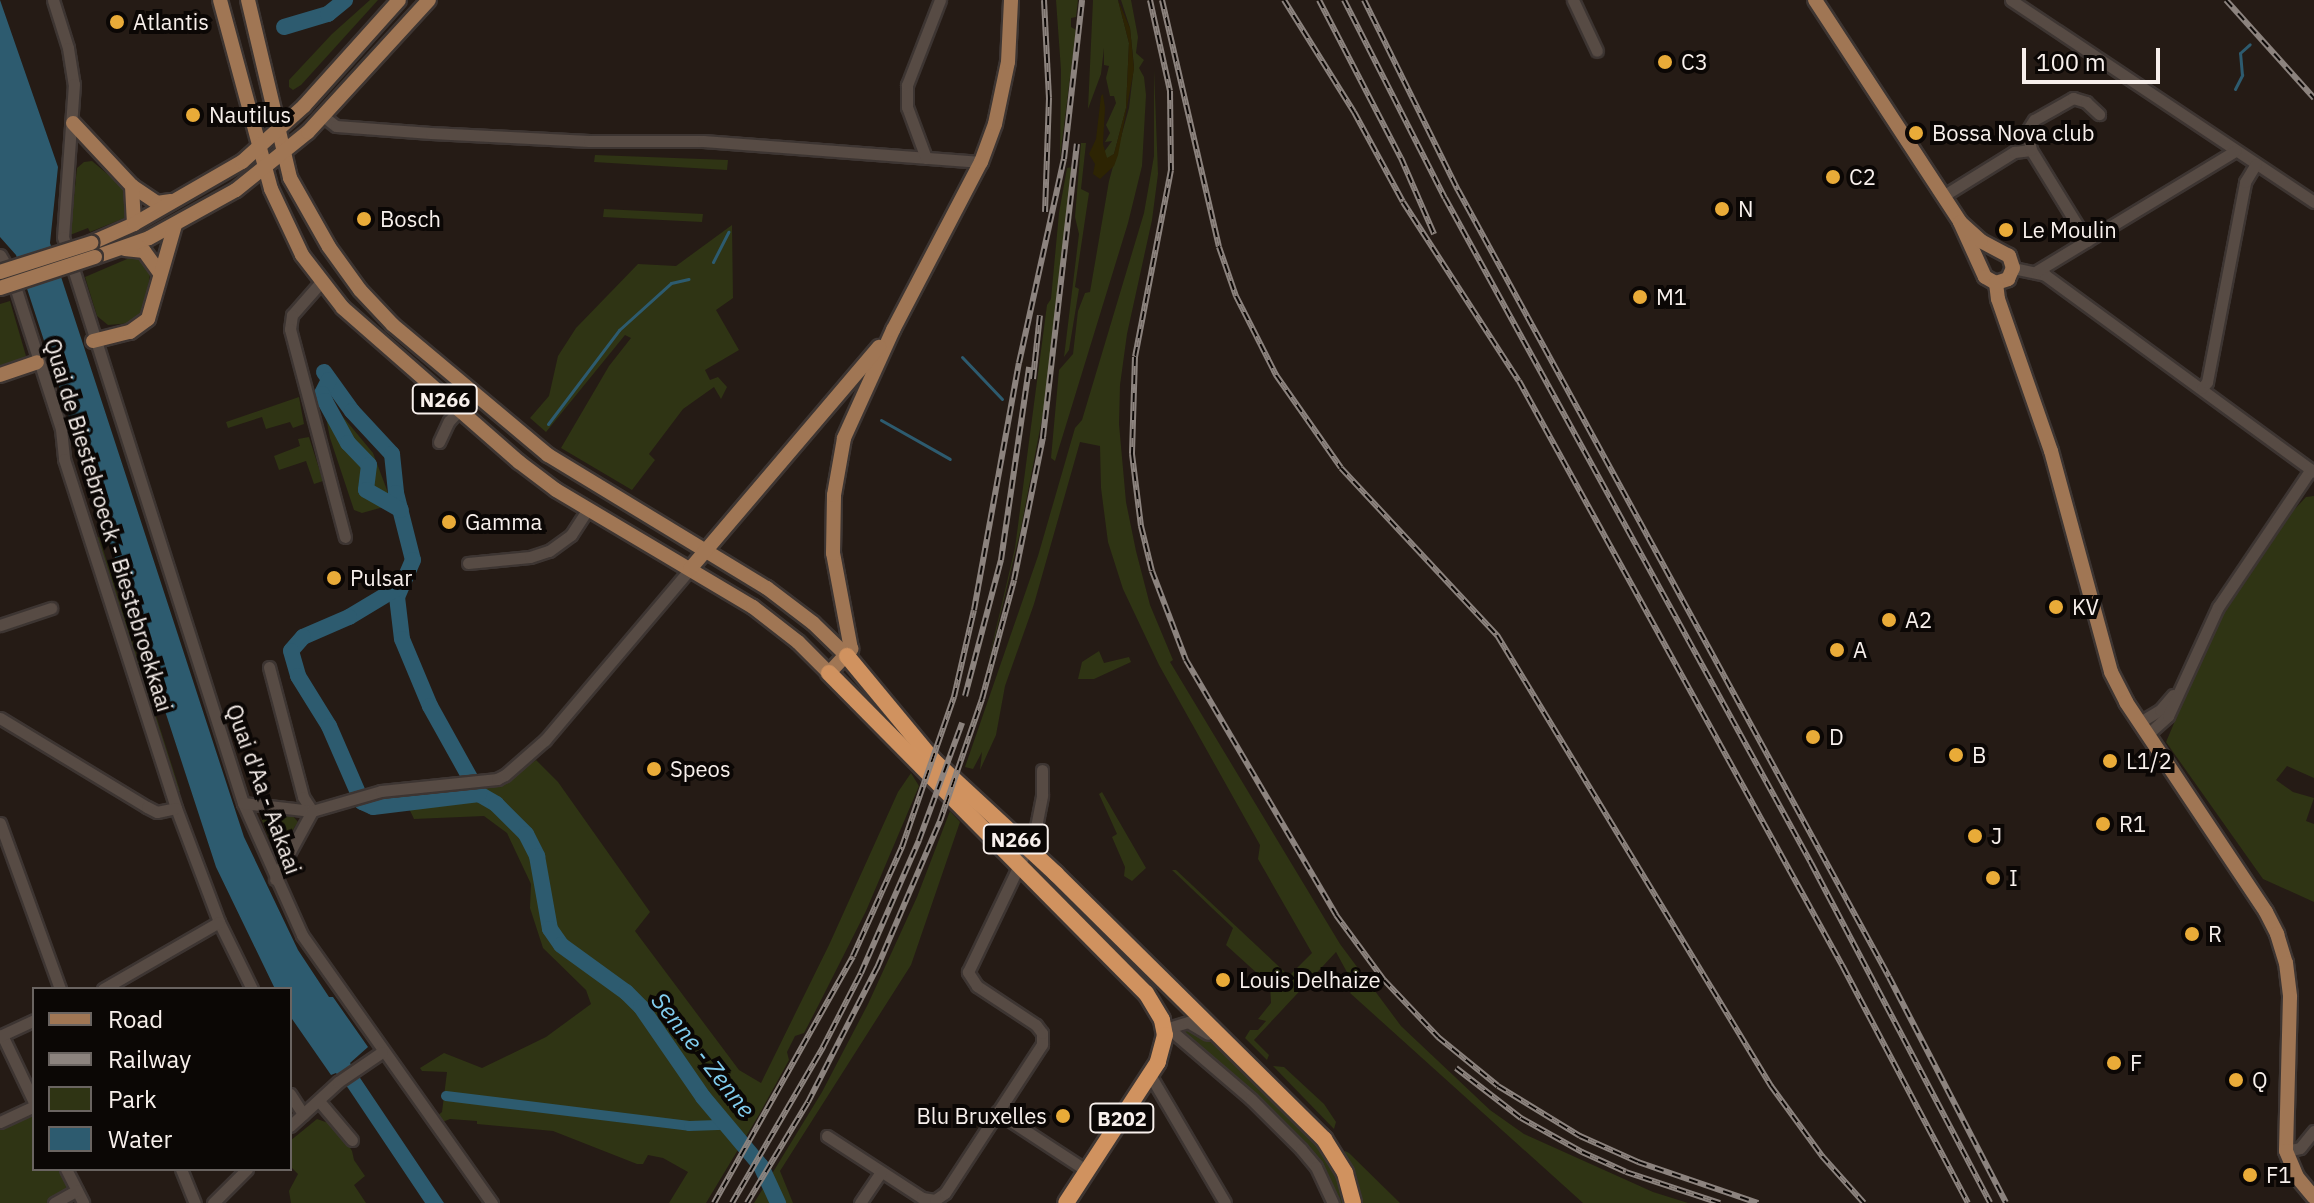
<!DOCTYPE html>
<style>
body{margin:0}
#map{position:relative;width:2314px;height:1203px;overflow:hidden;background:#251b15;font-family:"IBM Plex Sans",sans-serif}
div>[style]{position:absolute}
.green>*{inset:0;background:#2f3414}
.sand>*{inset:0;background:#2d2403}
.water>*{inset:0;background:#2d5b6f}
.stream>*{height:3px;margin:-1.5px;padding:0 1.5px;transform-origin:1.5px;border-radius:1.5px;background:#2d5b6f}
.canal>*{height:10px;margin:-5px;padding:0 5px;transform-origin:5px;border-radius:5px;background:#2d5b6f}
.river>*{height:16px;margin:-8px;padding:0 8px;transform-origin:8px;border-radius:8px;background:#2d5b6f}
.roads{filter:drop-shadow(2px 0 #3d3532) drop-shadow(-2px 0 #3d3532) drop-shadow(0 2px #3d3532) drop-shadow(0 -2px #3d3532)}
.minor>*{height:11px;margin:-5.5px;padding:0 5.5px;transform-origin:5.5px;border-radius:5.5px;background:#574b44}
.major>*{height:14px;margin:-7px;padding:0 7px;transform-origin:7px;border-radius:7px;background:#a07654}
.highway>*{height:16px;margin:-8px;padding:0 8px;transform-origin:8px;border-radius:8px;background:#d0925f}
.rail>*{height:6px;margin-top:-3px;transform-origin:0;background:repeating-linear-gradient(90deg,#0b0705 0 9px,#8c837e 0 18px);box-sizing:border-box;border-block:2px solid #8c837e}
.bridges{filter:drop-shadow(2px 0 #3d3532) drop-shadow(-2px 0 #3d3532) drop-shadow(0 2px #3d3532) drop-shadow(0 -2px #3d3532)}
.major-bridge>*{height:14px;margin:-7px;padding:0 7px;transform-origin:7px;border-radius:7px;background:#a07654}
.dots>*{width:22px;height:22px;translate:-50% -50%;box-sizing:border-box;border:4px solid #0b0705;border-radius:50%}
span{translate:-50% -50%;white-space:nowrap;text-align:center;line-height:1.15;-webkit-text-stroke:8px #0b0705;paint-order:stroke}
.shield-label span{padding:2px 6px;background:#0b0705;border:2px solid;border-radius:6px;-webkit-text-stroke-width:0}
.shield-label{font-size:20px;color:#f8f0ec;font-weight:700}
.poi-label{font-size:22px;color:#f8f0ec}
.left{translate:0 -50%;text-align:left}
.right{translate:-100% -50%;text-align:right}
.street-label{font-size:22px;color:#f8f0ec}
.water-label{font-size:24px;color:#81cdef;font-style:italic}
.legend{position:absolute;left:32px;top:987px;width:260px;height:184px;box-sizing:border-box;background:#0b0705;border:2px solid #6a6461;margin:0;padding:10px 14px;list-style:none;font-size:24px;color:#f8f0ec}
.legend li{display:flex;align-items:center;gap:16px;height:40px}
.legend b{width:40px;border:2px solid #6a6461}
.scale{position:absolute;left:2022px;top:48px;width:138px;height:36px;box-sizing:border-box;border:4px solid #f8f0ec;border-top:0;padding-left:10px;font-size:24px;line-height:28px;white-space:nowrap;color:#f8f0ec;-webkit-text-stroke:6px #0b0705;paint-order:stroke}
</style>
<div id="map">
<div class="green">
<i style="clip-path:polygon(370px 0,378px 0,301px 85px,293px 90px,289px 87px,289px 80px,332px 34px)"></i>
<i style="clip-path:polygon(1056px 0,1078px 0,1076px 17px,1071px 18px,1071px 27px,1076px 30px,1060px 158px,1061px 70px)"></i>
<i style="clip-path:polygon(1093px 0,1118px 0,1129px 43px,1126px 108px,1114px 154px,1107px 159px,1104px 152px,1112px 141px,1105px 142px,1110px 133px,1106px 125px,1116px 103px,1114px 96px,1110px 96px,1106px 78px,1109px 66px,1104px 65px,1104px 48px,1101px 74px,1088px 109px)"></i>
<i style="clip-path:polygon(1121px 0,1131px 0,1138px 37px,1136px 53px,1144px 60px,1139px 68px,1144px 77px,1146px 95px,1142px 166px,1128px 223px,1055px 461px,1051px 458px,1059px 370px,1073px 354px,1078px 311px,1085px 293px,1090px 292px,1109px 181px,1129px 108px,1134px 66px,1130px 28px)"></i>
<i style="clip-path:polygon(1154px 69px,1158px 174px,1152px 220px,1127px 334px,1120px 385px,1119px 424px,1126px 502px,1136px 551px,1150px 605px,1173px 660px,1170px 662px,1340px 944px,1401px 1026px,1490px 1110px,1524px 1134px,1653px 1192px,1688px 1203px,1583px 1203px,1350px 993px,1355px 987px,1336px 952px,1254px 1040px,1269px 1055px,1267px 1060px,1245px 1038px,1250px 1030px,1258px 1030px,1266px 1021px,1258px 1019px,1271px 1003px,1270px 985px,1226px 945px,1233px 928px,1172px 870px,1176px 870px,1289px 976px,1312px 953px,1258px 859px,1260px 845px,1159px 665px,1123px 589px,1108px 542px,1101px 488px,1100px 446px,1080px 442px,1034px 604px,1005px 686px,996px 735px,980px 770px,982px 752px,973px 769px,965px 767px,1038px 556px,1075px 428px,1082px 420px,1144px 213px,1154px 156px)"></i>
<i style="clip-path:polygon(1081px 143px,1086px 143px,1081px 189px,1089px 193px,1075px 287px,1079px 289px,1069px 350px,1064px 357px,1079px 234px,1075px 217px)"></i>
<i style="clip-path:polygon(595px 155px,728px 160px,727px 170px,594px 162px)"></i>
<i style="clip-path:polygon(92px 161px,130px 193px,127px 217px,90px 232px,88px 228px,70px 235px,77px 168px,84px 162px)"></i>
<i style="clip-path:polygon(1072px 167px,1045px 403px,1021px 528px,996px 633px,988px 663px,1015px 548px,1047px 305px,1051px 299px,1059px 213px,1067px 168px)"></i>
<i style="clip-path:polygon(604px 209px,703px 214px,702px 222px,603px 217px)"></i>
<i style="clip-path:polygon(732px 225px,733px 298px,716px 310px,739px 350px,705px 370px,710px 380px,718px 377px,727px 387px,721px 399px,714px 387px,683px 409px,649px 454px,655px 460px,632px 490px,561px 448px,609px 366px,631px 338px,625px 335px,546px 432px,530px 418px,549px 396px,558px 356px,576px 328px,638px 264px,676px 266px)"></i>
<i style="clip-path:polygon(134px 256px,151px 267px,145px 310px,132px 323px,108px 325px,97px 316px,85px 277px)"></i>
<i style="clip-path:polygon(10px 301px,26px 356px,0 370px,0 304px)"></i>
<i style="clip-path:polygon(299px 397px,304px 424px,293px 428px,290px 422px,266px 429px,262px 417px,228px 428px,226px 422px)"></i>
<i style="clip-path:polygon(329px 400px,373px 453px,390px 498px,387px 506px,362px 513px,354px 510px,330px 438px,323px 402px)"></i>
<i style="clip-path:polygon(309px 437px,323px 481px,314px 484px,306px 461px,279px 470px,274px 456px,300px 446px,298px 439px)"></i>
<i style="clip-path:polygon(2314px 496px,2314px 778px,2287px 766px,2276px 780px,2293px 792px,2314px 798px,2306px 821px,2314px 824px,2314px 902px,2263px 879px,2166px 742px,2215px 627px,2293px 511px,2306px 497px)"></i>
<i style="clip-path:polygon(99px 537px,180px 791px,175px 793px,94px 539px)"></i>
<i style="clip-path:polygon(1099px 651px,1104px 663px,1129px 657px,1131px 662px,1094px 679px,1078px 679px,1082px 662px)"></i>
<i style="clip-path:polygon(536px 760px,558px 782px,650px 912px,635px 931px,739px 1070px,761px 1083px,829px 945px,898px 792px,911px 773px,919px 786px,866px 911px,818px 1006px,804px 1033px,795px 1036px,787px 1052px,789px 1060px,760px 1113px,706px 1203px,669px 1203px,688px 1172px,663px 1158px,648px 1155px,643px 1164px,637px 1164px,553px 1131px,477px 1124px,477px 1121px,450px 1119px,440px 1123px,436px 1117px,442px 1112px,447px 1072px,422px 1071px,420px 1068px,444px 1053px,482px 1068px,546px 1037px,591px 1004px,586px 990px,543px 948px,530px 908px,531px 884px,507px 833px,484px 816px,414px 819px,403px 796px,490px 787px,503px 783px)"></i>
<i style="clip-path:polygon(1102px 792px,1146px 868px,1132px 881px,1124px 876px,1125px 867px,1112px 837px,1117px 834px,1099px 794px)"></i>
<i style="clip-path:polygon(268px 811px,292px 815px,298px 822px,278px 853px,274px 852px,261px 818px,263px 812px)"></i>
<i style="clip-path:polygon(950px 811px,960px 822px,911px 965px,780px 1171px,793px 1203px,754px 1203px,822px 1092px,868px 1004px,917px 897px)"></i>
<i style="clip-path:polygon(1195px 1028px,1311px 1132px,1337px 1168px,1347px 1203px,1337px 1203px,1306px 1147px,1253px 1093px,1178px 1032px)"></i>
<i style="clip-path:polygon(1273px 1066px,1284px 1067px,1324px 1104px,1336px 1122px,1334px 1129px)"></i>
<i style="clip-path:polygon(32px 1113px,34px 1169px,59px 1169px,70px 1192px,47px 1203px,0 1203px,0 1128px)"></i>
<i style="clip-path:polygon(317px 1119px,337px 1126px,352px 1151px,354px 1160px,365px 1176px,354px 1185px,366px 1203px,291px 1203px,289px 1191px,298px 1174px,290px 1166px,290px 1141px)"></i>
<i style="clip-path:polygon(1345px 1151px,1349px 1153px,1400px 1203px,1358px 1203px,1342px 1154px)"></i>
</div>
<div class="sand">
<i style="clip-path:polygon(1118px 0,1130px 28px,1134px 69px,1118px 155px,1114px 166px,1100px 179px,1093px 174px,1095px 164px,1089px 154px,1096px 139px,1101px 96px,1103px 94px,1105px 108px,1103px 144px,1107px 158px,1114px 154px,1126px 108px,1129px 43px)"></i>
</div>
<div class="water">
<i style="clip-path:polygon(0 0,58px 167px,50px 243px,244px 837px,298px 950px,329px 997px,333px 997px,368px 1047px,350px 1063px,444px 1203px,425px 1203px,348px 1088px,336px 1073px,331px 1075px,290px 1016px,290px 989px,275px 989px,216px 867px,16px 255px,0 237px)"></i>
</div>
<div class="stream">
<i style="left:2235px;top:89px;width:16px;rotate:-63deg"></i>
<i style="left:2242px;top:75px;width:22px;rotate:-95deg"></i>
<i style="left:2240px;top:53px;width:13px;rotate:-42deg"></i>
<i style="left:713px;top:262px;width:34px;rotate:-63deg"></i>
<i style="left:962px;top:357px;width:58px;rotate:46.4deg"></i>
<i style="left:881px;top:420px;width:79px;rotate:29.5deg"></i>
<i style="left:548px;top:424px;width:118px;rotate:-52.9deg"></i>
<i style="left:619px;top:330px;width:70px;rotate:-42.1deg"></i>
<i style="left:671px;top:283px;width:18px;rotate:-13deg"></i>
</div>
<div class="canal">
<i style="left:446px;top:1096px;width:245px;rotate:7deg"></i>
<i style="left:689px;top:1126px;width:36px;rotate:-2deg"></i>
</div>
<div class="river">
<i style="left:284px;top:27px;width:46px;rotate:-16.5deg"></i>
<i style="left:328px;top:14px;width:22px;rotate:-39deg"></i>
<i style="left:324px;top:372px;width:48px;rotate:54.3deg"></i>
<i style="left:352px;top:411px;width:59px;rotate:47.1deg"></i>
<i style="left:392px;top:454px;width:39px;rotate:84deg"></i>
<i style="left:396px;top:493px;width:69px;rotate:75.8deg"></i>
<i style="left:413px;top:560px;width:40px;rotate:113.4deg"></i>
<i style="left:397px;top:597px;width:42px;rotate:83.2deg"></i>
<i style="left:402px;top:639px;width:73px;rotate:67.3deg"></i>
<i style="left:430px;top:706px;width:101px;rotate:60.9deg"></i>
<i style="left:479px;top:794px;width:20px;rotate:30deg"></i>
<i style="left:496px;top:804px;width:42px;rotate:45deg"></i>
<i style="left:526px;top:834px;width:25px;rotate:63deg"></i>
<i style="left:537px;top:856px;width:74px;rotate:79.9deg"></i>
<i style="left:550px;top:929px;width:19px;rotate:55deg"></i>
<i style="left:561px;top:945px;width:80px;rotate:35.9deg"></i>
<i style="left:626px;top:992px;width:21px;rotate:45deg"></i>
<i style="left:641px;top:1007px;width:109px;rotate:55.4deg"></i>
<i style="left:703px;top:1097px;width:90px;rotate:50deg"></i>
<i style="left:761px;top:1166px;width:41px;rotate:65.3deg"></i>
<i style="left:329px;top:380px;width:16px;rotate:117deg"></i>
<i style="left:322px;top:394px;width:8px;rotate:67deg"></i>
<i style="left:325px;top:401px;width:48px;rotate:61.3deg"></i>
<i style="left:348px;top:443px;width:30px;rotate:46deg"></i>
<i style="left:369px;top:465px;width:25px;rotate:97deg"></i>
<i style="left:366px;top:490px;width:40px;rotate:29.7deg"></i>
<i style="left:399px;top:587px;width:58px;rotate:149deg"></i>
<i style="left:349px;top:617px;width:50px;rotate:156.5deg"></i>
<i style="left:303px;top:637px;width:18px;rotate:131deg"></i>
<i style="left:291px;top:651px;width:26px;rotate:74deg"></i>
<i style="left:298px;top:676px;width:59px;rotate:58.2deg"></i>
<i style="left:329px;top:726px;width:83px;rotate:66.5deg"></i>
<i style="left:362px;top:802px;width:12px;rotate:24deg"></i>
<i style="left:373px;top:807px;width:107px;rotate:-7deg"></i>
</div>
<div class="roads">
<div class="minor">
<i style="left:53px;top:0;width:50px;rotate:72.6deg"></i>
<i style="left:68px;top:48px;width:36px;rotate:81deg"></i>
<i style="left:74px;top:84px;width:153px;rotate:94.1deg"></i>
<i style="left:63px;top:237px;width:594px;rotate:72.36deg"></i>
<i style="left:243px;top:803px;width:145px;rotate:65.9deg"></i>
<i style="left:302px;top:935px;width:329px;rotate:54.7deg"></i>
<i style="left:1573px;top:0;width:56px;rotate:64.8deg"></i>
<i style="left:2011px;top:0;width:364px;rotate:33.7deg"></i>
<i style="left:323px;top:116px;width:16px;rotate:38deg"></i>
<i style="left:336px;top:126px;width:95px;rotate:4.2deg"></i>
<i style="left:431px;top:133px;width:158px;rotate:2.9deg"></i>
<i style="left:589px;top:141px;width:114px"></i>
<i style="left:703px;top:141px;width:279px;rotate:4.3deg"></i>
<i style="left:926px;top:158px;width:54px;rotate:-110.4deg"></i>
<i style="left:907px;top:107px;width:22px;rotate:-90deg"></i>
<i style="left:907px;top:85px;width:91px;rotate:-68.8deg"></i>
<i style="left:1943px;top:196px;width:84px;rotate:-31.8deg"></i>
<i style="left:2014px;top:152px;width:17px;rotate:-7deg"></i>
<i style="left:2087px;top:241px;width:107px;rotate:-121.6deg"></i>
<i style="left:2031px;top:150px;width:19px;rotate:-102deg"></i>
<i style="left:2027px;top:131px;width:13px;rotate:-58deg"></i>
<i style="left:2034px;top:120px;width:45px;rotate:-29.4deg"></i>
<i style="left:2073px;top:98px;width:14px;rotate:17deg"></i>
<i style="left:2086px;top:102px;width:18px;rotate:43deg"></i>
<i style="left:0;top:255px;width:22px;rotate:60deg"></i>
<i style="left:11px;top:274px;width:163px;rotate:72.1deg"></i>
<i style="left:61px;top:429px;width:30px;rotate:84deg"></i>
<i style="left:64px;top:459px;width:367px;rotate:72.2deg"></i>
<i style="left:176px;top:808px;width:122px;rotate:69.3deg"></i>
<i style="left:219px;top:922px;width:75px;rotate:63.8deg"></i>
<i style="left:2013px;top:268px;width:33px;rotate:12deg"></i>
<i style="left:2045px;top:275px;width:333px;rotate:36.2deg"></i>
<i style="left:2037px;top:271px;width:232px;rotate:-31.2deg"></i>
<i style="left:321px;top:282px;width:44px;rotate:131.3deg"></i>
<i style="left:292px;top:315px;width:14px;rotate:98deg"></i>
<i style="left:290px;top:329px;width:215px;rotate:75.2deg"></i>
<i style="left:2202px;top:388px;width:8px;rotate:-50deg"></i>
<i style="left:2207px;top:382px;width:204px;rotate:-79.2deg"></i>
<i style="left:2245px;top:182px;width:21px;rotate:-59deg"></i>
<i style="left:439px;top:442px;width:23px;rotate:-65deg"></i>
<i style="left:449px;top:421px;width:37px;rotate:-47deg"></i>
<i style="left:468px;top:563px;width:62px;rotate:-5.5deg"></i>
<i style="left:530px;top:557px;width:20px;rotate:-18deg"></i>
<i style="left:549px;top:551px;width:27px;rotate:-36deg"></i>
<i style="left:571px;top:535px;width:31px;rotate:-57deg"></i>
<i style="left:0;top:625px;width:54px;rotate:-18.4deg"></i>
<i style="left:269px;top:667px;width:134px;rotate:75.3deg"></i>
<i style="left:303px;top:797px;width:17px;rotate:57deg"></i>
<i style="left:0;top:718px;width:172px;rotate:31.2deg"></i>
<i style="left:147px;top:807px;width:11px;rotate:27deg"></i>
<i style="left:157px;top:812px;width:19px;rotate:-12deg"></i>
<i style="left:2140px;top:722px;width:23px;rotate:-31deg"></i>
<i style="left:2160px;top:710px;width:20px;rotate:-49deg"></i>
<i style="left:2148px;top:734px;width:27px;rotate:-42deg"></i>
<i style="left:2168px;top:716px;width:120px;rotate:-65.4deg"></i>
<i style="left:2218px;top:607px;width:166px;rotate:-56deg"></i>
<i style="left:243px;top:803px;width:69px;rotate:6.6deg"></i>
<i style="left:312px;top:811px;width:72px;rotate:-16.2deg"></i>
<i style="left:381px;top:791px;width:117px;rotate:-5.9deg"></i>
<i style="left:497px;top:779px;width:9px;rotate:-27deg"></i>
<i style="left:505px;top:775px;width:53px;rotate:-41.2deg"></i>
<i style="left:545px;top:740px;width:224px;rotate:-49.7deg"></i>
<i style="left:0;top:823px;width:177px;rotate:70.1deg"></i>
<i style="left:275px;top:879px;width:77px;rotate:-61.4deg"></i>
<i style="left:103px;top:989px;width:134px;rotate:-30deg"></i>
<i style="left:1165px;top:1029px;width:10px;rotate:24deg"></i>
<i style="left:1174px;top:1033px;width:101px;rotate:40.6deg"></i>
<i style="left:1251px;top:1099px;width:71px;rotate:45deg"></i>
<i style="left:1301px;top:1149px;width:23px;rotate:50deg"></i>
<i style="left:1316px;top:1167px;width:40px;rotate:65deg"></i>
<i style="left:1165px;top:1029px;width:24px;rotate:-17deg"></i>
<i style="left:1188px;top:1022px;width:23px;rotate:31deg"></i>
<i style="left:2px;top:1035px;width:74px;rotate:64.5deg"></i>
<i style="left:0;top:1036px;width:38px;rotate:-25deg"></i>
<i style="left:1150px;top:1075px;width:148px;rotate:59.6deg"></i>
<i style="left:290px;top:1094px;width:24px;rotate:57deg"></i>
<i style="left:319px;top:1101px;width:51px;rotate:49.8deg"></i>
<i style="left:997px;top:1112px;width:108px;rotate:33.2deg"></i>
<i style="left:0;top:1122px;width:38px;rotate:-25deg"></i>
<i style="left:290px;top:1126px;width:65px;rotate:-42.5deg"></i>
<i style="left:338px;top:1082px;width:53px;rotate:-34.3deg"></i>
<i style="left:827px;top:1136px;width:113px;rotate:33.1deg"></i>
<i style="left:922px;top:1198px;width:13px;rotate:9deg"></i>
<i style="left:935px;top:1200px;width:12px;rotate:-35deg"></i>
<i style="left:945px;top:1193px;width:178px;rotate:-56.9deg"></i>
<i style="left:1042px;top:1044px;width:11px;rotate:-90deg"></i>
<i style="left:1042px;top:1033px;width:10px;rotate:-127deg"></i>
<i style="left:1036px;top:1025px;width:71px;rotate:-146.5deg"></i>
<i style="left:977px;top:986px;width:17px;rotate:-123deg"></i>
<i style="left:968px;top:972px;width:155px;rotate:-64.4deg"></i>
<i style="left:1035px;top:832px;width:38px;rotate:-79deg"></i>
<i style="left:1042px;top:795px;width:25px;rotate:-90deg"></i>
<i style="left:2286px;top:1151px;width:14px;rotate:-12deg"></i>
<i style="left:2300px;top:1148px;width:22px;rotate:-51deg"></i>
<i style="left:66px;top:1169px;width:38px;rotate:63deg"></i>
<i style="left:181px;top:1169px;width:37px;rotate:68deg"></i>
<i style="left:54px;top:1203px;width:26px;rotate:-29deg"></i>
<i style="left:213px;top:1203px;width:48px;rotate:-45deg"></i>
<i style="left:860px;top:1203px;width:37px;rotate:-56deg"></i>
</div>
<div class="major">
<i style="left:220px;top:0;width:196px;rotate:74.9deg"></i>
<i style="left:271px;top:189px;width:73px;rotate:64.8deg"></i>
<i style="left:302px;top:255px;width:67px;rotate:52.3deg"></i>
<i style="left:343px;top:308px;width:234px;rotate:41.2deg"></i>
<i style="left:519px;top:462px;width:46px;rotate:37.1deg"></i>
<i style="left:556px;top:490px;width:229px;rotate:30.7deg"></i>
<i style="left:753px;top:607px;width:57px;rotate:37.9deg"></i>
<i style="left:798px;top:642px;width:44px;rotate:45deg"></i>
<i style="left:829px;top:673px;width:33px;rotate:-47deg"></i>
<i style="left:851px;top:649px;width:98px;rotate:-100.6deg"></i>
<i style="left:833px;top:553px;width:58px;rotate:-89deg"></i>
<i style="left:834px;top:495px;width:58px;rotate:-80deg"></i>
<i style="left:844px;top:438px;width:119px;rotate:-65.6deg"></i>
<i style="left:893px;top:330px;width:190px;rotate:-62.4deg"></i>
<i style="left:981px;top:162px;width:40px;rotate:-69.8deg"></i>
<i style="left:995px;top:124px;width:63px;rotate:-78.2deg"></i>
<i style="left:1008px;top:62px;width:62px;rotate:-87.2deg"></i>
<i style="left:248px;top:0;width:183px;rotate:76.7deg"></i>
<i style="left:290px;top:178px;width:79px;rotate:60.5deg"></i>
<i style="left:329px;top:247px;width:53px;rotate:54.2deg"></i>
<i style="left:360px;top:290px;width:48px;rotate:46.7deg"></i>
<i style="left:393px;top:325px;width:202px;rotate:40deg"></i>
<i style="left:548px;top:455px;width:256px;rotate:31.3deg"></i>
<i style="left:767px;top:588px;width:58px;rotate:37.3deg"></i>
<i style="left:813px;top:623px;width:47px;rotate:44.1deg"></i>
<i style="left:1815px;top:0;width:265px;rotate:56.8deg"></i>
<i style="left:1960px;top:222px;width:60px;rotate:65.6deg"></i>
<i style="left:1985px;top:277px;width:13px;rotate:29deg"></i>
<i style="left:1996px;top:283px;width:13px;rotate:-18deg"></i>
<i style="left:2008px;top:279px;width:12px;rotate:-66deg"></i>
<i style="left:2013px;top:268px;width:13px;rotate:-108deg"></i>
<i style="left:2009px;top:256px;width:32px;rotate:-152deg"></i>
<i style="left:1981px;top:241px;width:28px;rotate:-138deg"></i>
<i style="left:73px;top:123px;width:86px;rotate:46.9deg"></i>
<i style="left:132px;top:186px;width:30px;rotate:34deg"></i>
<i style="left:157px;top:203px;width:14px;rotate:-8deg"></i>
<i style="left:132px;top:186px;width:38px;rotate:87deg"></i>
<i style="left:91px;top:243px;width:47px;rotate:-23.8deg"></i>
<i style="left:134px;top:224px;width:125px;rotate:-29.9deg"></i>
<i style="left:242px;top:162px;width:84px;rotate:-42.1deg"></i>
<i style="left:304px;top:106px;width:142px;rotate:-48.1deg"></i>
<i style="left:125px;top:249px;width:19px;rotate:6deg"></i>
<i style="left:144px;top:251px;width:26px;rotate:54deg"></i>
<i style="left:95px;top:257px;width:57px;rotate:-19.4deg"></i>
<i style="left:149px;top:238px;width:99px;rotate:-28.9deg"></i>
<i style="left:236px;top:190px;width:92px;rotate:-38.9deg"></i>
<i style="left:308px;top:132px;width:179px;rotate:-47.5deg"></i>
<i style="left:1996px;top:283px;width:16px;rotate:83deg"></i>
<i style="left:1998px;top:299px;width:161px;rotate:70.8deg"></i>
<i style="left:2051px;top:451px;width:229px;rotate:74.8deg"></i>
<i style="left:2111px;top:672px;width:34px;rotate:63deg"></i>
<i style="left:2126px;top:702px;width:252px;rotate:56.3deg"></i>
<i style="left:2266px;top:912px;width:25px;rotate:63deg"></i>
<i style="left:2277px;top:934px;width:30px;rotate:73deg"></i>
<i style="left:2286px;top:963px;width:34px;rotate:83deg"></i>
<i style="left:2290px;top:997px;width:154px;rotate:91.5deg"></i>
<i style="left:2286px;top:1151px;width:28px;rotate:67deg"></i>
<i style="left:2297px;top:1177px;width:26px;rotate:50deg"></i>
<i style="left:93px;top:341px;width:38px;rotate:-14deg"></i>
<i style="left:130px;top:332px;width:22px;rotate:-36deg"></i>
<i style="left:148px;top:319px;width:98px;rotate:-74deg"></i>
<i style="left:0;top:375px;width:39px;rotate:-19deg"></i>
<i style="left:690px;top:569px;width:292px;rotate:-49.6deg"></i>
</div>
<div class="highway">
<i style="left:847px;top:656px;width:136px;rotate:50.4deg"></i>
<i style="left:934px;top:761px;width:166px;rotate:42.8deg"></i>
<i style="left:1056px;top:874px;width:377px;rotate:44.7deg"></i>
<i style="left:1324px;top:1139px;width:40px;rotate:58deg"></i>
<i style="left:1345px;top:1173px;width:31px;rotate:75deg"></i>
<i style="left:829px;top:673px;width:450px;rotate:45.3deg"></i>
<i style="left:1146px;top:993px;width:31px;rotate:59deg"></i>
<i style="left:1162px;top:1020px;width:15px;rotate:79deg"></i>
<i style="left:1165px;top:1035px;width:28px;rotate:105deg"></i>
<i style="left:1158px;top:1062px;width:168px;rotate:123.1deg"></i>
</div>
</div>
<div class="rail">
<i style="left:1044px;top:0;width:98px;rotate:87.1deg"></i>
<i style="left:1049px;top:98px;width:114px;rotate:92deg"></i>
<i style="left:1150px;top:0;width:93px;rotate:77.6deg"></i>
<i style="left:1170px;top:91px;width:79px;rotate:89.3deg"></i>
<i style="left:1171px;top:170px;width:190px;rotate:100.9deg"></i>
<i style="left:1135px;top:357px;width:97px;rotate:91.8deg"></i>
<i style="left:1132px;top:454px;width:73px;rotate:82.9deg"></i>
<i style="left:1141px;top:526px;width:46px;rotate:76.3deg"></i>
<i style="left:1152px;top:571px;width:95px;rotate:69.1deg"></i>
<i style="left:1186px;top:660px;width:296px;rotate:59.5deg"></i>
<i style="left:1336px;top:915px;width:81px;rotate:53.6deg"></i>
<i style="left:1384px;top:980px;width:79px;rotate:46.5deg"></i>
<i style="left:1438px;top:1037px;width:77px;rotate:39.2deg"></i>
<i style="left:1498px;top:1086px;width:96px;rotate:31.4deg"></i>
<i style="left:1580px;top:1136px;width:64px;rotate:24.1deg"></i>
<i style="left:1638px;top:1162px;width:127px;rotate:18.9deg"></i>
<i style="left:1162px;top:0;width:253px;rotate:77deg"></i>
<i style="left:1219px;top:247px;width:52px;rotate:70.9deg"></i>
<i style="left:1236px;top:296px;width:89px;rotate:63.1deg"></i>
<i style="left:1276px;top:375px;width:113px;rotate:55deg"></i>
<i style="left:1341px;top:468px;width:229px;rotate:47deg"></i>
<i style="left:1497px;top:635px;width:528px;rotate:58.72deg"></i>
<i style="left:1771px;top:1086px;width:87px;rotate:53.9deg"></i>
<i style="left:1822px;top:1156px;width:63px;rotate:48.2deg"></i>
<i style="left:1284px;top:0;width:132px;rotate:58deg"></i>
<i style="left:1354px;top:112px;width:102px;rotate:61.4deg"></i>
<i style="left:1403px;top:202px;width:213px;rotate:57.1deg"></i>
<i style="left:1519px;top:381px;width:670px;rotate:61.06deg"></i>
<i style="left:1843px;top:967px;width:267px;rotate:62.1deg"></i>
<i style="left:1319px;top:0;width:178px;rotate:62.6deg"></i>
<i style="left:1401px;top:158px;width:83px;rotate:66.5deg"></i>
<i style="left:1344px;top:0;width:222px;rotate:63deg"></i>
<i style="left:1445px;top:198px;width:759px;rotate:61.17deg"></i>
<i style="left:1811px;top:863px;width:384px;rotate:62.2deg"></i>
<i style="left:1364px;top:0;width:212px;rotate:63.7deg"></i>
<i style="left:1458px;top:190px;width:897px;rotate:61.29deg"></i>
<i style="left:1889px;top:977px;width:254px;rotate:62.6deg"></i>
<i style="left:2226px;top:0;width:132px;rotate:48.1deg"></i>
<i style="left:1033px;top:379px;width:64px;rotate:-83.8deg"></i>
<i style="left:965px;top:696px;width:141px;rotate:-75.2deg"></i>
<i style="left:1001px;top:560px;width:195px;rotate:-81.7deg"></i>
<i style="left:1456px;top:1068px;width:82px;rotate:37.6deg"></i>
<i style="left:1521px;top:1118px;width:70px;rotate:29.1deg"></i>
<i style="left:1582px;top:1152px;width:48px;rotate:24.4deg"></i>
<i style="left:1626px;top:1172px;width:99px;rotate:18.3deg"></i>
<i style="left:714px;top:1203px;width:283px;rotate:-60.6deg"></i>
<i style="left:853px;top:956px;width:120px;rotate:-65.8deg"></i>
<i style="left:902px;top:847px;width:159px;rotate:-70.9deg"></i>
<i style="left:954px;top:697px;width:89px;rotate:-77.1deg"></i>
<i style="left:974px;top:610px;width:251px;rotate:-79.7deg"></i>
<i style="left:1019px;top:363px;width:209px;rotate:-77.6deg"></i>
<i style="left:1064px;top:159px;width:160px;rotate:-83.5deg"></i>
<i style="left:732px;top:1203px;width:181px;rotate:-59.7deg"></i>
<i style="left:823px;top:1047px;width:83px;rotate:-62.8deg"></i>
<i style="left:861px;top:973px;width:145px;rotate:-66.4deg"></i>
<i style="left:919px;top:840px;width:125px;rotate:-69.8deg"></i>
<i style="left:747px;top:1203px;width:118px;rotate:-58.9deg"></i>
<i style="left:808px;top:1102px;width:151px;rotate:-62.8deg"></i>
<i style="left:877px;top:968px;width:160px;rotate:-66.8deg"></i>
<i style="left:940px;top:821px;width:129px;rotate:-71deg"></i>
<i style="left:982px;top:699px;width:123px;rotate:-74.9deg"></i>
<i style="left:1014px;top:580px;width:146px;rotate:-78.5deg"></i>
<i style="left:1043px;top:437px;width:295px;rotate:-83.4deg"></i>
</div>
<div class="bridges">
<div class="major-bridge">
<i style="left:0;top:272px;width:96px;rotate:-17.7deg"></i>
<i style="left:0;top:288px;width:100px;rotate:-18.1deg"></i>
</div>
</div>
<div class="dots">
<i style="left:117px;top:22px;background:#e9ab38"></i>
<i style="left:1665px;top:62px;background:#e9ab38"></i>
<i style="left:193px;top:115px;background:#e9ab38"></i>
<i style="left:1916px;top:133px;background:#e9ab38"></i>
<i style="left:1833px;top:177px;background:#e9ab38"></i>
<i style="left:1722px;top:209px;background:#e9ab38"></i>
<i style="left:364px;top:219px;background:#e9ab38"></i>
<i style="left:2006px;top:230px;background:#e9ab38"></i>
<i style="left:1640px;top:297px;background:#e9ab38"></i>
<i style="left:449px;top:522px;background:#e9ab38"></i>
<i style="left:334px;top:578px;background:#e9ab38"></i>
<i style="left:2056px;top:607px;background:#e9ab38"></i>
<i style="left:1889px;top:620px;background:#e9ab38"></i>
<i style="left:1837px;top:650px;background:#e9ab38"></i>
<i style="left:1813px;top:737px;background:#e9ab38"></i>
<i style="left:1956px;top:755px;background:#e9ab38"></i>
<i style="left:2110px;top:761px;background:#e9ab38"></i>
<i style="left:654px;top:769px;background:#e9ab38"></i>
<i style="left:2103px;top:824px;background:#e9ab38"></i>
<i style="left:1975px;top:836px;background:#e9ab38"></i>
<i style="left:1993px;top:878px;background:#e9ab38"></i>
<i style="left:2192px;top:934px;background:#e9ab38"></i>
<i style="left:1223px;top:980px;background:#e9ab38"></i>
<i style="left:2114px;top:1063px;background:#e9ab38"></i>
<i style="left:2236px;top:1080px;background:#e9ab38"></i>
<i style="left:1063px;top:1116px;background:#e9ab38"></i>
<i style="left:2250px;top:1175px;background:#e9ab38"></i>
</div>
<div class="shield-label">
<span style="left:445px;top:399px">N266</span>
<span style="left:1016px;top:839px">N266</span>
<span style="left:1122px;top:1118px">B202</span>
</div>
<div class="poi-label">
<span class="left" style="left:133px;top:22px">Atlantis</span>
<span class="left" style="left:1681px;top:62px">C3</span>
<span class="left" style="left:209px;top:115px">Nautilus</span>
<span class="left" style="left:1932px;top:133px">Bossa Nova club</span>
<span class="left" style="left:1849px;top:177px">C2</span>
<span class="left" style="left:1738px;top:209px">N</span>
<span class="left" style="left:380px;top:219px">Bosch</span>
<span class="left" style="left:2022px;top:230px">Le Moulin</span>
<span class="left" style="left:1656px;top:297px">M1</span>
<span class="left" style="left:465px;top:522px">Gamma</span>
<span class="left" style="left:350px;top:578px">Pulsar</span>
<span class="left" style="left:2072px;top:607px">KV</span>
<span class="left" style="left:1905px;top:620px">A2</span>
<span class="left" style="left:1853px;top:650px">A</span>
<span class="left" style="left:1829px;top:737px">D</span>
<span class="left" style="left:1972px;top:755px">B</span>
<span class="left" style="left:2126px;top:761px">L1/2</span>
<span class="left" style="left:670px;top:769px">Speos</span>
<span class="left" style="left:2119px;top:824px">R1</span>
<span class="left" style="left:1991px;top:836px">J</span>
<span class="left" style="left:2009px;top:878px">I</span>
<span class="left" style="left:2208px;top:934px">R</span>
<span class="left" style="left:1239px;top:980px">Louis Delhaize</span>
<span class="left" style="left:2130px;top:1063px">F</span>
<span class="left" style="left:2252px;top:1080px">Q</span>
<span class="right" style="left:1047px;top:1116px">Blu Bruxelles</span>
<span class="left" style="left:2266px;top:1175px">F1</span>
</div>
<div class="street-label">
<span style="left:109px;top:525px;rotate:73deg">Quai de Biestebroeck - Biestebroekkaai</span>
<span style="left:264px;top:789px;rotate:70deg">Quai d'Aa - Aakaai</span>
</div>
<div class="water-label">
<span style="left:703px;top:1055px;rotate:52deg">Senne - Zenne</span>
</div>
<ul class="legend">
<li><b style="height:10px;background:#a07654"></b>Road</li>
<li><b style="height:10px;background:#8c837e"></b>Railway</li>
<li><b style="height:22px;background:#2f3414"></b>Park</li>
<li><b style="height:22px;background:#2d5b6f"></b>Water</li>
</ul>
<div class="scale">100 m</div>
</div>
